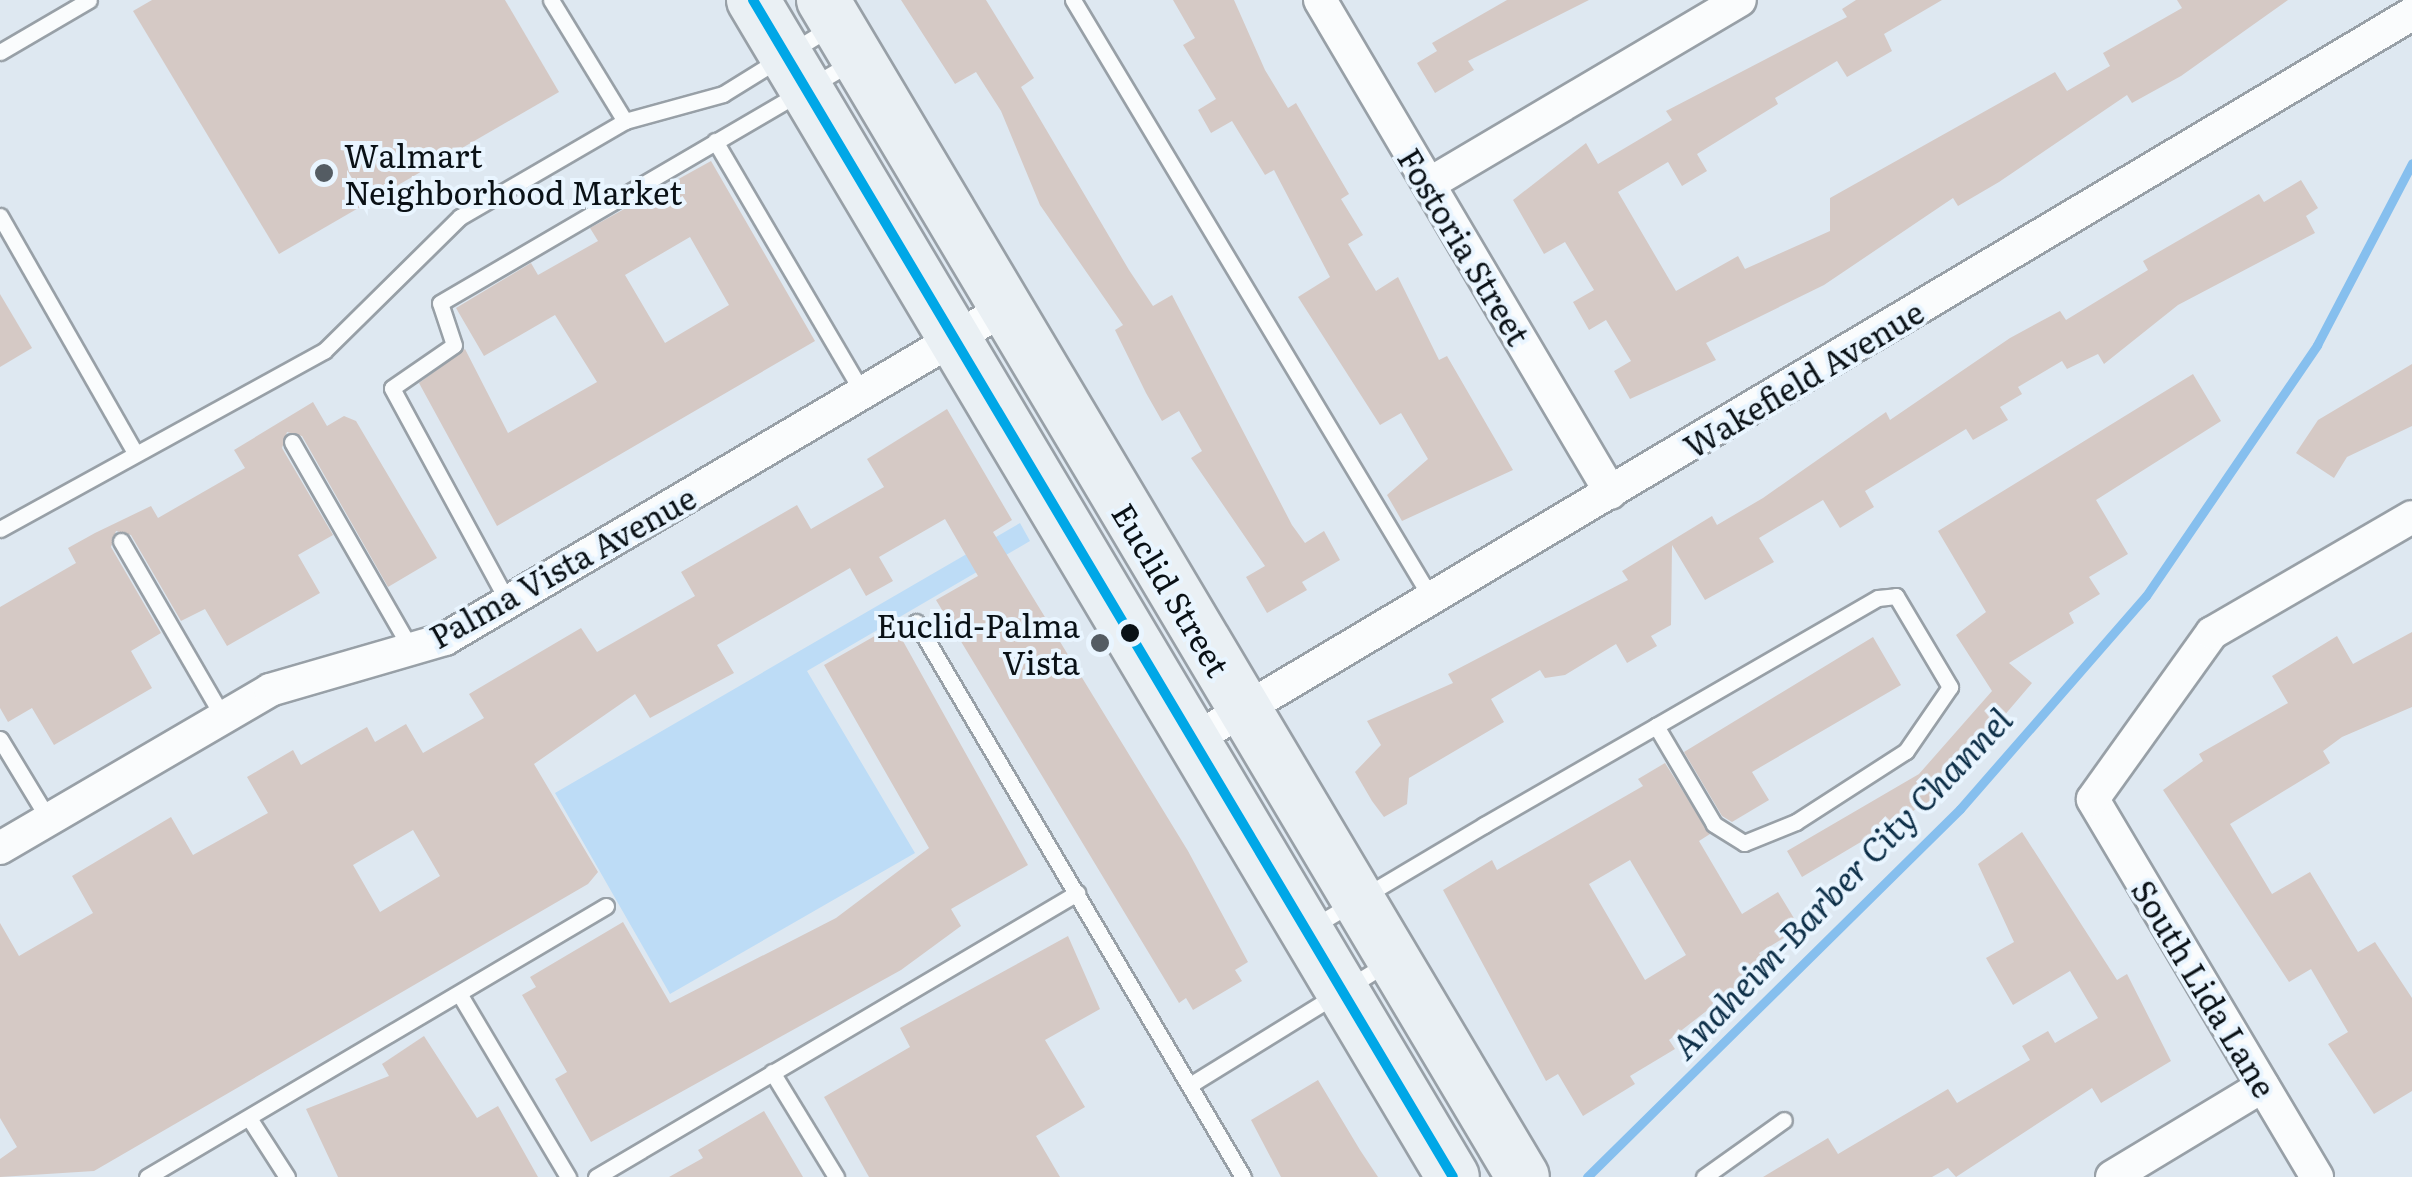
<!DOCTYPE html>
<style>
body{margin:0}
#map{position:relative;width:2412px;height:1177px;overflow:hidden;background:#dee8f1;font-family:Literata,serif}
div>[style]{position:absolute}
.green>*{inset:0;background:#bddcf6}
.stream>*{height:9px;margin:-4.5px;padding:0 4.5px;transform-origin:4.5px;border-radius:4.5px;background:#86bfee}
.building>*{inset:0;background:#d5c9c5}
.roads{filter:drop-shadow(2px 0 #98a0a7) drop-shadow(-2px 0 #98a0a7) drop-shadow(0 2px #98a0a7) drop-shadow(0 -2px #98a0a7)}
.lane>*{height:15px;margin:-7.5px;padding:0 7.5px;transform-origin:7.5px;border-radius:7.5px;background:#fafcfd}
.street>*{height:32px;margin:-16px;padding:0 16px;transform-origin:16px;border-radius:16px;background:#fafcfd}
.primary>*{height:52px;margin:-26px;padding:0 26px;transform-origin:26px;border-radius:26px;background:#eaf0f4}
.bus-1>*{height:10px;margin:-5px;padding:0 5px;transform-origin:5px;border-radius:5px;background:#00a7e7}
.dots>*{width:28px;height:28px;translate:-50% -50%;box-sizing:border-box;border:5px solid #e9f5ff;border-radius:50%}
span{translate:-50% -50%;white-space:nowrap;text-align:center;line-height:1.15;-webkit-text-stroke:8px #e9f5ff;paint-order:stroke}
.poi-label{font-size:32px;color:#0a1116}
.left{translate:0 -50%;text-align:left}
.right{translate:-100% -50%;text-align:right}
.street-label{font-size:32px;color:#0a1116}
.water-label{font-size:35px;color:#0d2f48;font-style:italic}
</style>
<div id="map">
<div class="green">
<i style="clip-path:polygon(1020px 523px,1030px 541px,807px 671px,915px 853px,670px 994px,555px 793px)"></i>
</div>
<div class="stream">
<i style="left:1587px;top:1177px;width:524px;rotate:-44.61deg"></i>
<i style="left:1960px;top:809px;width:283px;rotate:-48.9deg"></i>
<i style="left:2146px;top:596px;width:304px;rotate:-55.7deg"></i>
<i style="left:2317px;top:345px;width:205px;rotate:-62.4deg"></i>
</div>
<div class="building">
<i style="clip-path:polygon(152px 0,505px 0,559px 92px,279px 254px,133px 11px)"></i>
<i style="clip-path:polygon(901px 0,986px 0,1034px 78px,1021px 87px,1129px 270px,1153px 306px,1172px 295px,1292px 525px,1305px 543px,1324px 531px,1340px 560px,1302px 582px,1307px 590px,1267px 613px,1246px 577px,1265px 566px,1191px 458px,1202px 451px,1179px 411px,1162px 421px,1146px 393px,1115px 330px,1123px 325px,1040px 205px,1001px 111px,976px 72px,955px 84px)"></i>
<i style="clip-path:polygon(1173px 0,1234px 0,1265px 70px,1288px 108px,1296px 103px,1349px 194px,1341px 199px,1363px 235px,1348px 244px,1376px 291px,1398px 277px,1439px 360px,1447px 356px,1513px 470px,1402px 521px,1387px 495px,1428px 459px,1401px 413px,1380px 425px,1298px 297px,1330px 277px,1274px 170px,1265px 175px,1232px 121px,1211px 133px,1198px 110px,1216px 99px,1183px 45px,1195px 38px)"></i>
<i style="clip-path:polygon(1507px 0,1589px 0,1468px 61px,1474px 70px,1435px 93px,1417px 63px,1437px 51px,1432px 43px)"></i>
<i style="clip-path:polygon(1856px 0,1942px 0,1884px 34px,1892px 51px,1847px 77px,1837px 61px,1775px 98px,1778px 104px,1697px 154px,1707px 171px,1682px 186px,1668px 162px,1618px 192px,1676px 291px,1738px 256px,1745px 269px,1830px 231px,1830px 198px,2055px 72px,2067px 91px,2110px 66px,2103px 53px,2182px 8px,2177px 0,2288px 0,2181px 76px,2132px 103px,2127px 95px,1999px 182px,1958px 206px,1953px 198px,1824px 285px,1706px 343px,1716px 360px,1630px 399px,1614px 371px,1631px 361px,1606px 320px,1589px 330px,1573px 302px,1594px 290px,1565px 242px,1544px 254px,1513px 200px,1586px 143px,1598px 164px,1672px 120px,1666px 111px,1847px 17px,1842px 9px)"></i>
<i style="clip-path:polygon(evenodd,711px 161px,815px 341px,497px 526px,419px 383px,465px 349px,508px 433px,597px 382px,555px 315px,484px 356px,456px 308px,531px 263px,538px 275px,598px 241px,590px 228px,711px 161px,690px 237px,729px 305px,665px 343px,625px 275px,690px 237px)"></i>
<i style="clip-path:polygon(2301px 180px,2318px 208px,2306px 216px,2315px 233px,2178px 305px,2104px 364px,2098px 354px,2067px 369px,2062px 361px,2018px 387px,2022px 394px,2000px 407px,2008px 420px,1973px 440px,1966px 429px,1865px 491px,1874px 507px,1840px 528px,1823px 500px,1759px 538px,1774px 562px,1705px 600px,1672px 545px,1671px 625px,1651px 636px,1657px 646px,1627px 663px,1616px 644px,1565px 675px,1545px 678px,1540px 670px,1491px 699px,1504px 722px,1409px 778px,1407px 804px,1384px 817px,1372px 801px,1355px 772px,1381px 745px,1367px 721px,1453px 683px,1448px 674px,1628px 580px,1622px 571px,1712px 516px,1717px 525px,1763px 498px,1886px 412px,1890px 420px,2010px 338px,2060px 311px,2066px 320px,2148px 270px,2143px 261px,2259px 194px,2264px 202px)"></i>
<i style="clip-path:polygon(0 294px,32px 348px,0 367px)"></i>
<i style="clip-path:polygon(2412px 364px,2412px 426px,2347px 457px,2334px 478px,2296px 453px,2318px 420px)"></i>
<i style="clip-path:polygon(2193px 374px,2221px 421px,2096px 500px,2128px 554px,2089px 577px,2100px 594px,2069px 613px,2074px 623px,2009px 663px,2032px 683px,1933px 799px,1802px 877px,1787px 851px,1919px 774px,1992px 691px,1956px 635px,1986px 612px,1938px 531px)"></i>
<i style="clip-path:polygon(313px 402px,327px 426px,344px 416px,356px 421px,437px 558px,388px 587px,302px 436px,287px 432px,282px 448px,333px 535px,298px 555px,320px 593px,227px 646px,205px 609px,181px 621px,131px 535px,116px 531px,111px 547px,161px 633px,131px 651px,152px 688px,54px 745px,32px 708px,8px 722px,0 708px,0 607px,76px 563px,68px 548px,95px 533px,151px 506px,158px 518px,245px 468px,234px 450px)"></i>
<i style="clip-path:polygon(evenodd,947px 409px,1012px 520px,993px 532px,1188px 851px,1248px 962px,1235px 970px,1242px 981px,1193px 1010px,1186px 998px,1179px 1003px,936px 600px,978px 576px,945px 519px,879px 557px,893px 581px,866px 596px,850px 568px,717px 645px,734px 673px,650px 718px,635px 694px,534px 764px,598px 872px,588px 884px,94px 1171px,0 1177px,0 1159px,17px 1147px,0 1118px,0 923px,19px 956px,93px 913px,72px 876px,171px 817px,193px 855px,268px 813px,247px 777px,293px 750px,301px 765px,367px 727px,375px 742px,406px 724px,423px 753px,484px 718px,469px 694px,581px 628px,597px 652px,695px 596px,681px 572px,797px 505px,811px 529px,884px 487px,867px 459px,947px 409px,413px 830px,440px 876px,380px 912px,353px 865px,413px 830px)"></i>
<i style="clip-path:polygon(894px 625px,1028px 865px,951px 909px,961px 926px,901px 970px,591px 1142px,555px 1079px,567px 1072px,522px 995px,536px 987px,530px 977px,623px 922px,670px 1003px,836px 918px,929px 848px,824px 665px)"></i>
<i style="clip-path:polygon(2412px 632px,2412px 707px,2342px 737px,2323px 751px,2330px 763px,2230px 824px,2272px 894px,2310px 872px,2358px 952px,2375px 942px,2412px 998px,2412px 1091px,2374px 1114px,2328px 1044px,2348px 1032px,2311px 969px,2289px 982px,2163px 790px,2203px 761px,2199px 754px,2288px 703px,2272px 676px,2337px 636px,2353px 664px)"></i>
<i style="clip-path:polygon(1873px 637px,1901px 685px,1752px 772px,1769px 800px,1732px 822px,1722px 816px,1684px 752px)"></i>
<i style="clip-path:polygon(evenodd,1665px 763px,1710px 834px,1699px 841px,1742px 914px,1778px 892px,1800px 928px,1759px 953px,1767px 964px,1669px 1040px,1675px 1049px,1630px 1076px,1635px 1084px,1583px 1116px,1558px 1074px,1546px 1081px,1443px 890px,1492px 860px,1497px 870px,1643px 786px,1638px 779px,1665px 763px,1630px 860px,1686px 955px,1645px 980px,1589px 884px,1630px 860px)"></i>
<i style="clip-path:polygon(2022px 832px,2117px 980px,2127px 974px,2171px 1061px,2101px 1103px,2092px 1088px,1956px 1177px,1948px 1168px,1932px 1177px,1763px 1177px,1828px 1138px,1838px 1154px,1948px 1089px,1957px 1103px,2030px 1060px,2022px 1046px,2048px 1031px,2055px 1043px,2098px 1018px,2070px 971px,2013px 1005px,1986px 958px,2014px 942px,1978px 864px)"></i>
<i style="clip-path:polygon(1068px 936px,1100px 1009px,1045px 1040px,1085px 1107px,1036px 1136px,1060px 1177px,869px 1177px,824px 1097px,910px 1047px,900px 1028px)"></i>
<i style="clip-path:polygon(424px 1036px,477px 1118px,498px 1106px,538px 1177px,338px 1177px,306px 1109px,389px 1076px,382px 1064px)"></i>
<i style="clip-path:polygon(1318px 1080px,1360px 1150px,1378px 1177px,1281px 1177px,1251px 1120px)"></i>
<i style="clip-path:polygon(764px 1111px,803px 1177px,669px 1177px,703px 1158px,698px 1150px)"></i>
</div>
<div class="roads">
<div class="lane">
<i style="left:551px;top:0;width:142px;rotate:58.6deg"></i>
<i style="left:1073px;top:0;width:701px;rotate:59.08deg"></i>
<i style="left:0;top:52px;width:103px;rotate:-30.3deg"></i>
<i style="left:715px;top:141px;width:291px;rotate:59.6deg"></i>
<i style="left:0;top:216px;width:268px;rotate:60.3deg"></i>
<i style="left:292px;top:442px;width:239px;rotate:60.1deg"></i>
<i style="left:0;top:529px;width:370px;rotate:-28.8deg"></i>
<i style="left:324px;top:351px;width:191px;rotate:-44.6deg"></i>
<i style="left:460px;top:217px;width:191px;rotate:-30.2deg"></i>
<i style="left:625px;top:121px;width:102px;rotate:-15.4deg"></i>
<i style="left:723px;top:94px;width:127px;rotate:-31.8deg"></i>
<i style="left:121px;top:541px;width:203px;rotate:59.9deg"></i>
<i style="left:508px;top:602px;width:243px;rotate:-118.5deg"></i>
<i style="left:392px;top:388px;width:75px;rotate:-34.7deg"></i>
<i style="left:454px;top:345px;width:44px;rotate:-108.4deg"></i>
<i style="left:440px;top:303px;width:475px;rotate:-30.3deg"></i>
<i style="left:916px;top:622px;width:644px;rotate:59.49deg"></i>
<i style="left:0;top:739px;width:95px;rotate:58.8deg"></i>
<i style="left:1314px;top:926px;width:198px;rotate:-30.7deg"></i>
<i style="left:1484px;top:825px;width:198px;rotate:-29.9deg"></i>
<i style="left:1656px;top:726px;width:256px;rotate:-30deg"></i>
<i style="left:1878px;top:598px;width:18px;rotate:-6deg"></i>
<i style="left:1896px;top:596px;width:106px;rotate:59.3deg"></i>
<i style="left:1950px;top:687px;width:78px;rotate:124.5deg"></i>
<i style="left:1906px;top:751px;width:131px;rotate:147.2deg"></i>
<i style="left:1796px;top:822px;width:56px;rotate:158deg"></i>
<i style="left:1744px;top:843px;width:36px;rotate:-148deg"></i>
<i style="left:1714px;top:824px;width:114px;rotate:-120.6deg"></i>
<i style="left:460px;top:995px;width:212px;rotate:59.3deg"></i>
<i style="left:772px;top:1072px;width:123px;rotate:58.6deg"></i>
<i style="left:1190px;top:1085px;width:230px;rotate:-31.7deg"></i>
<i style="left:249px;top:1118px;width:70px;rotate:57.2deg"></i>
<i style="left:147px;top:1177px;width:533px;rotate:-30.56deg"></i>
<i style="left:596px;top:1177px;width:559px;rotate:-30.56deg"></i>
<i style="left:1704px;top:1177px;width:98px;rotate:-35.5deg"></i>
</div>
<div class="street">
<i style="left:1320px;top:0;width:572px;rotate:59.45deg"></i>
<i style="left:1429px;top:184px;width:361px;rotate:-30.6deg"></i>
<i style="left:1193px;top:740px;width:1419px;rotate:-30.78deg"></i>
<i style="left:0;top:848px;width:313px;rotate:-30.3deg"></i>
<i style="left:270px;top:690px;width:182px;rotate:-16.2deg"></i>
<i style="left:445px;top:639px;width:651px;rotate:-30.54deg"></i>
<i style="left:2112px;top:1177px;width:176px;rotate:-31.1deg"></i>
<i style="left:2317px;top:1177px;width:439px;rotate:-120.7deg"></i>
<i style="left:2093px;top:799px;width:204px;rotate:-54.4deg"></i>
<i style="left:2212px;top:633px;width:231px;rotate:-30.1deg"></i>
</div>
<div class="primary">
<i style="left:753px;top:0;width:1369px;rotate:59.26deg"></i>
<i style="left:823px;top:0;width:1369px;rotate:59.26deg"></i>
</div>
</div>
<div class="bus-1">
<i style="left:753px;top:0;width:1369px;rotate:59.26deg"></i>
</div>
<div class="dots">
<i style="left:324px;top:173px;background:#545c63"></i>
<i style="left:1130px;top:633px;background:#0a1116"></i>
<i style="left:1100px;top:643px;background:#545c63"></i>
</div>
<div class="poi-label">
<span class="left" style="left:344px;top:173px">Walmart<br>Neighborhood Market</span>
<span class="right" style="left:1080px;top:643px">Euclid-Palma<br>Vista</span>
</div>
<div class="street-label">
<span style="left:1465px;top:246px;rotate:59deg">Fostoria Street</span>
<span style="left:1803px;top:378px;rotate:-31deg">Wakefield Avenue</span>
<span style="left:562px;top:566px;rotate:-29deg">Palma Vista Avenue</span>
<span style="left:1172px;top:589px;rotate:59deg">Euclid Street</span>
<span style="left:2205px;top:988px;rotate:59deg">South Lida Lane</span>
</div>
<div class="water-label">
<span style="left:1840px;top:882px;rotate:-46deg">Anaheim-Barber City Channel</span>
</div>
</div>
